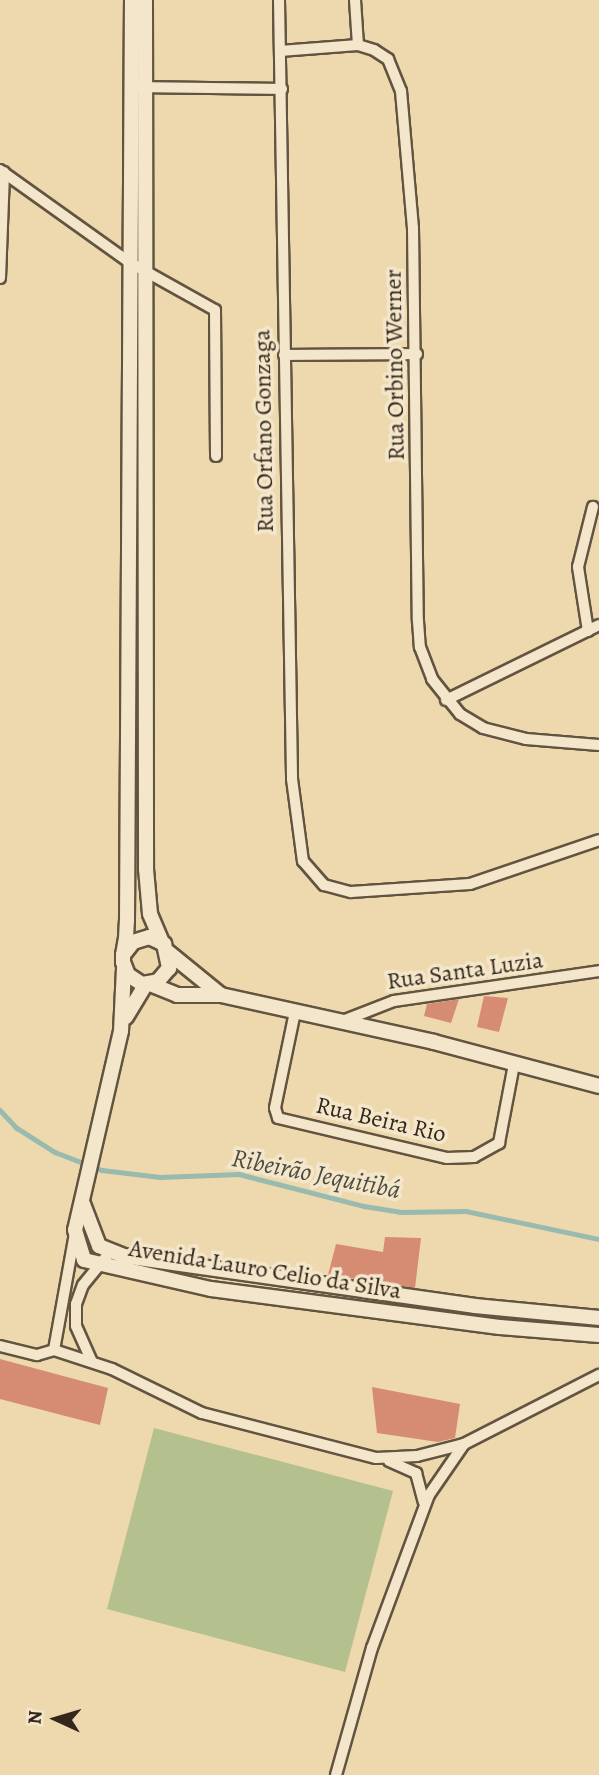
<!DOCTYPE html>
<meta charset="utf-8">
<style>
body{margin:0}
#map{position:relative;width:599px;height:1775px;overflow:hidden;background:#edd9ad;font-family:Alegreya,serif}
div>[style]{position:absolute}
.green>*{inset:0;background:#b4c08d}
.stream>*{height:4.5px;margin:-2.25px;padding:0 2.25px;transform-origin:2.25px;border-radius:2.25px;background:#99baae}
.building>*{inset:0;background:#d58c72}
.roads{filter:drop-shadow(2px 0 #625440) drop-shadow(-2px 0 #625440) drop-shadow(0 2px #625440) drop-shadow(0 -2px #625440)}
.minor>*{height:10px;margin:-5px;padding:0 5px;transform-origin:5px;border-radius:5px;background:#f3e6ca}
.tertiary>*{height:14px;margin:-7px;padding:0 7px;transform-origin:7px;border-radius:7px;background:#f3e6ca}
span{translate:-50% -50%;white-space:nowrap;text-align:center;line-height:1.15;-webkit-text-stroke:7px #f3e6ca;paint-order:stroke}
.street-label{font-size:24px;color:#33271c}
.water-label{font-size:26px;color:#4c4c40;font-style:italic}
.north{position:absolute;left:21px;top:1684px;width:70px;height:70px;-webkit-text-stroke:5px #f3e6ca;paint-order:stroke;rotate:274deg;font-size:19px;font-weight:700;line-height:28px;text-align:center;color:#33271c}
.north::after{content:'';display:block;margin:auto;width:24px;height:32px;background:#33271c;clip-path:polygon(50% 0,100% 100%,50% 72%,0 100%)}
</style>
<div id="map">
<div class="green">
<i style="clip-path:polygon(154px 1428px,393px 1491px,345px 1672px,107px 1609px)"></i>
</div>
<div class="stream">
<i style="left:0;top:1110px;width:25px;rotate:47deg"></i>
<i style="left:17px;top:1128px;width:45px;rotate:32.3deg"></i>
<i style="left:55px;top:1152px;width:50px;rotate:21deg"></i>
<i style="left:102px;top:1170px;width:58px;rotate:6.9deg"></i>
<i style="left:160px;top:1177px;width:79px;rotate:-2.2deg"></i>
<i style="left:239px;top:1174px;width:129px;rotate:14.4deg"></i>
<i style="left:364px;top:1206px;width:36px;rotate:9deg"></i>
<i style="left:400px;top:1212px;width:66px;rotate:-0.9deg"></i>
<i style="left:466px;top:1211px;width:136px;rotate:11.9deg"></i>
</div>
<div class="building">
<i style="clip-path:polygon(484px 996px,508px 998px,499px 1032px,477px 1027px)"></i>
<i style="clip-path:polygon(459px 999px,451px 1023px,424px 1016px,427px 1004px)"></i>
<i style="clip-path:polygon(385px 1237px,421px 1238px,415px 1288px,328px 1275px,336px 1244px,383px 1252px)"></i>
<i style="clip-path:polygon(0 1359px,108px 1388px,100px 1425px,0 1399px)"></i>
<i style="clip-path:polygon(372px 1387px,460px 1404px,455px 1438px,438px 1442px,377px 1433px)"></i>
</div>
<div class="roads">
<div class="minor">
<i style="left:279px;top:0;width:779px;rotate:89.04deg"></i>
<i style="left:292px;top:779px;width:83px;rotate:82.4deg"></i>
<i style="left:303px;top:861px;width:32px;rotate:49deg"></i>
<i style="left:324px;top:885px;width:28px;rotate:15deg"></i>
<i style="left:351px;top:892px;width:119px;rotate:-3.8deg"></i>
<i style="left:470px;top:884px;width:136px;rotate:-18.8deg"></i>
<i style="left:355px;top:0;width:45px;rotate:86.2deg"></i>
<i style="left:280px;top:51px;width:78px;rotate:-4.4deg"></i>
<i style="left:358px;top:45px;width:17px;rotate:17deg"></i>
<i style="left:374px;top:50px;width:17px;rotate:33deg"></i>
<i style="left:388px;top:59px;width:35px;rotate:68deg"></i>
<i style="left:401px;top:91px;width:138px;rotate:85deg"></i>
<i style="left:413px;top:228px;width:393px;rotate:89.3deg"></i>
<i style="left:418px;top:621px;width:26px;rotate:86deg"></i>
<i style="left:420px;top:647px;width:34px;rotate:69deg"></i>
<i style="left:432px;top:679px;width:45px;rotate:51.3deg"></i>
<i style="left:460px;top:714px;width:27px;rotate:31deg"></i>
<i style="left:483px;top:728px;width:44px;rotate:14.3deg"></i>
<i style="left:526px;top:739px;width:73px;rotate:4.7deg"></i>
<i style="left:138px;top:87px;width:144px;rotate:0.8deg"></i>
<i style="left:0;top:170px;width:158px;rotate:35.5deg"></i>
<i style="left:129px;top:262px;width:98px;rotate:29.2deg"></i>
<i style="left:215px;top:310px;width:146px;rotate:89.6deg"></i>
<i style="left:0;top:278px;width:106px;rotate:-87.8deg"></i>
<i style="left:284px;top:355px;width:133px;rotate:-0.4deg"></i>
<i style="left:588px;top:631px;width:65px;rotate:-98.9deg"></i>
<i style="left:578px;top:567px;width:62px;rotate:-76deg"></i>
<i style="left:446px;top:700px;width:170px;rotate:-26.1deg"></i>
<i style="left:295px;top:1012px;width:98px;rotate:101.8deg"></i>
<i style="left:275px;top:1108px;width:10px;rotate:73deg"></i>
<i style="left:278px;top:1118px;width:174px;rotate:13.3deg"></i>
<i style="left:447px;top:1158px;width:27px;rotate:-2deg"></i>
<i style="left:474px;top:1157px;width:29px;rotate:-29deg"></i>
<i style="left:499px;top:1143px;width:80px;rotate:-79.2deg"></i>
<i style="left:340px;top:1022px;width:58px;rotate:-21.3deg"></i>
<i style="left:394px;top:1001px;width:207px;rotate:-8.3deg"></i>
<i style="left:0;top:1346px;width:38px;rotate:14deg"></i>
<i style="left:37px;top:1355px;width:18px;rotate:-16deg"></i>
<i style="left:54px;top:1350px;width:119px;rotate:-79.8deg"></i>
<i style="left:54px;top:1350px;width:61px;rotate:18.1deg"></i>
<i style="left:112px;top:1369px;width:100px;rotate:26.1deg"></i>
<i style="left:202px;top:1413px;width:180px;rotate:14.5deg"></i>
<i style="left:376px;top:1458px;width:41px;rotate:-2.8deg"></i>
<i style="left:417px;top:1456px;width:49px;rotate:-14.3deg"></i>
<i style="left:464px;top:1444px;width:152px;rotate:-27.1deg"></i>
<i style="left:92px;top:1362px;width:39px;rotate:-114deg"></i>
<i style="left:76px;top:1326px;width:22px;rotate:-90deg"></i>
<i style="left:76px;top:1304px;width:20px;rotate:-70deg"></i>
<i style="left:83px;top:1285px;width:43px;rotate:-50.7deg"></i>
<i style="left:389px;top:1461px;width:30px;rotate:24deg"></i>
<i style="left:416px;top:1473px;width:30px;rotate:75deg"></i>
<i style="left:336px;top:1775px;width:132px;rotate:-74.2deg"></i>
<i style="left:372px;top:1648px;width:163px;rotate:-69.6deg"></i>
<i style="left:429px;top:1495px;width:62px;rotate:-55.5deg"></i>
</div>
<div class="tertiary">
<i style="left:145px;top:0;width:869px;rotate:89.93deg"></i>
<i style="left:146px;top:869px;width:45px;rotate:84.9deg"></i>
<i style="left:150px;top:914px;width:33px;rotate:67deg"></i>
<i style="left:168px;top:952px;width:68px;rotate:39.1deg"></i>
<i style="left:123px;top:955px;width:16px;rotate:-52deg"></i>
<i style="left:133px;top:942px;width:17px;rotate:-17deg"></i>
<i style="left:149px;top:937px;width:17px;rotate:25deg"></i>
<i style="left:164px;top:944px;width:25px;rotate:78deg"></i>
<i style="left:169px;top:968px;width:17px;rotate:130deg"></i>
<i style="left:158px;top:981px;width:16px;rotate:169deg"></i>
<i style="left:142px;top:984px;width:17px;rotate:-147deg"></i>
<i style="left:128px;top:975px;width:14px;rotate:-111deg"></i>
<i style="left:123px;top:962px;width:7px;rotate:-90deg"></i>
<i style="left:123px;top:955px;width:17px;rotate:-80deg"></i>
<i style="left:126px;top:938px;width:17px;rotate:-87deg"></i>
<i style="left:127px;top:921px;width:921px;rotate:-89.69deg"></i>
<i style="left:124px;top:968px;width:63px;rotate:92.7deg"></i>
<i style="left:121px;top:1031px;width:204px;rotate:103deg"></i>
<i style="left:75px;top:1230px;width:31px;rotate:73deg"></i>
<i style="left:84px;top:1260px;width:130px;rotate:12.9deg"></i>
<i style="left:211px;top:1289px;width:291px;rotate:7.5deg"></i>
<i style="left:500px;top:1327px;width:99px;rotate:4.6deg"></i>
<i style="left:150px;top:984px;width:29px;rotate:22deg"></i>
<i style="left:177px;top:995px;width:44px"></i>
<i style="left:221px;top:995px;width:218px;rotate:12.4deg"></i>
<i style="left:434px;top:1042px;width:171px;rotate:14.9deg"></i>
<i style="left:126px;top:1017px;width:39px;rotate:-59deg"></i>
<i style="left:83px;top:1204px;width:45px;rotate:69.1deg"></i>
<i style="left:99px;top:1246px;width:27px;rotate:22deg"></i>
<i style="left:124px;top:1256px;width:355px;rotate:8.1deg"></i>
<i style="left:475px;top:1306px;width:125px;rotate:5.5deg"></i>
</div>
</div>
<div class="street-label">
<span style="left:395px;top:365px;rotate:-91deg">Rua Orbino Werner</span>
<span style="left:264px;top:431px;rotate:-91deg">Rua Orfano Gonzaga</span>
<span style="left:465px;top:971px;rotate:-8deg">Rua Santa Luzia</span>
<span style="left:381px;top:1120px;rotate:13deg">Rua Beira Rio</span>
<span style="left:265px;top:1270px;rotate:9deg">Avenida Lauro Celio da Silva</span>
</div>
<div class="water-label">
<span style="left:316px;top:1174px;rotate:11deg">Ribeirão Jequitibá</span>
</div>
<div class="north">N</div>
</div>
